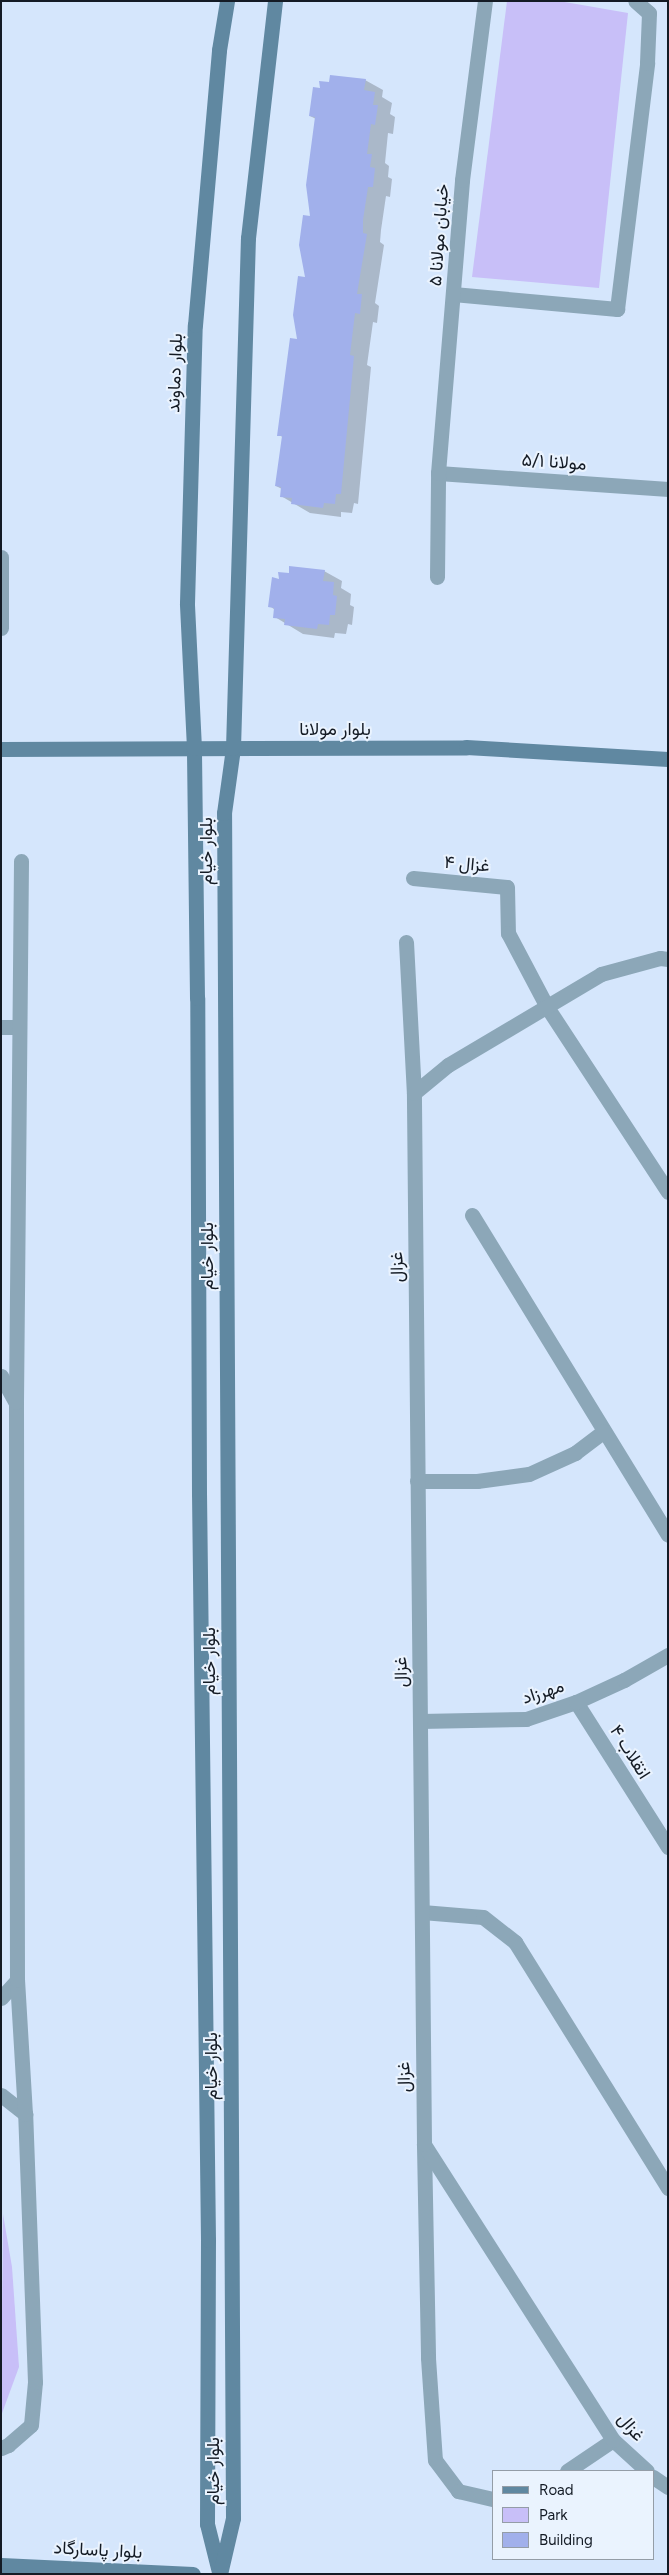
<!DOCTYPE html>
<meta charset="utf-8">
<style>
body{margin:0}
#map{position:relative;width:669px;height:2575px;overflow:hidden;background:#d5e6fc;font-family:Figtree,Vazirmatn,sans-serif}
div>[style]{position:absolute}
.green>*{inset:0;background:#c8bff8}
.shadow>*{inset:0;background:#0003}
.building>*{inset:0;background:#a1b0eb}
.street>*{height:15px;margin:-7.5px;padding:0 7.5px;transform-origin:7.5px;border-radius:7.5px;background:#8ca7b8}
.secondary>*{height:15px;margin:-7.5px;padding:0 7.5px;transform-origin:7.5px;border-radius:7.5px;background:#6088a1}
span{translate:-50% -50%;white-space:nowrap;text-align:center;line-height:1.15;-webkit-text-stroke:4px #eaf3fe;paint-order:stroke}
.street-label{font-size:18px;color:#141b25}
.frame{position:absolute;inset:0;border:2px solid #141b25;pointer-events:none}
.legend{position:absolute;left:492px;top:2470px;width:162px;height:90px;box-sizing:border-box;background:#eaf3fe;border:1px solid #949da7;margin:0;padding:6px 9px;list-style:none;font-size:15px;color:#141b25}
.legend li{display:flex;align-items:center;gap:10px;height:25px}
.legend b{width:25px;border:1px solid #949da7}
</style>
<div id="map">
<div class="green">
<i style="clip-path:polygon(507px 1px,559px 1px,628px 13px,599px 288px,472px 277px)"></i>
<i style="clip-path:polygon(3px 2214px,12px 2267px,19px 2367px,1px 2416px)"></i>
</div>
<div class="shadow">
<i style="clip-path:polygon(365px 80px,383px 90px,382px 97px,392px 103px,390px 114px,395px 117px,393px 134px,388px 133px,385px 163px,389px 166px,388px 177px,392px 179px,390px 197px,386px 196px,381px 230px,380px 242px,384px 245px,375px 303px,379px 306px,377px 323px,373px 322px,367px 365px,371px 367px,358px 504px,354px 503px,352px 513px,341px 512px,341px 517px,310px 513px,281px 496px,282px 489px,276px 486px,283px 437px,278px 435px,298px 340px,306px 278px,316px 119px,310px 116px,321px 89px)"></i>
<i style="clip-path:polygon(324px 571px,342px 581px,341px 588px,351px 594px,350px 605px,354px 607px,352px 625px,348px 624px,346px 634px,335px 633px,334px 638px,303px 634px,275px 617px,275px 610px,270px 606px,281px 580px,290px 574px)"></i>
</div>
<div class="building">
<i style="clip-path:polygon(330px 75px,366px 79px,364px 90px,375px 92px,373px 105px,378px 105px,375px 125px,371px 124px,367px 154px,372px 154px,370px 167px,375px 168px,373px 187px,368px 187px,363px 220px,363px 233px,367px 234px,357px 294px,362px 294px,360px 314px,355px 313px,350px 355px,354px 356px,341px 494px,336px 494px,335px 504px,324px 503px,323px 508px,291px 504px,292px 498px,280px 497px,281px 487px,275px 486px,282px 436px,277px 436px,290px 338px,297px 339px,293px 315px,298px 276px,305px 277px,299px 245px,303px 215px,310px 216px,306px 185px,315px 117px,309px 116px,313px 87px,320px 88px,319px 81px,329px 82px)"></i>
<i style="clip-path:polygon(289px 566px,325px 570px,323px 581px,334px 582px,333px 595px,337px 596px,335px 615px,330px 615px,329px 625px,318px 624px,317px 629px,284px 625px,285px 619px,273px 618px,274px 608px,268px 607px,272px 577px,279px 579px,278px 572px,289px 573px)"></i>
</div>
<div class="street">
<i style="left:453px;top:294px;width:165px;rotate:5.2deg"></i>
<i style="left:617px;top:309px;width:248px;rotate:-83deg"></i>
<i style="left:647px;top:63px;width:50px;rotate:-87.7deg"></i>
<i style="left:649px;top:13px;width:18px;rotate:-139deg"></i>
<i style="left:438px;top:473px;width:231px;rotate:4deg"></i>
<i style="left:1px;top:557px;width:71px;rotate:90deg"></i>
<i style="left:437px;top:577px;width:104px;rotate:-89.4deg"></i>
<i style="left:438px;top:473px;width:294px;rotate:-85.3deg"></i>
<i style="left:462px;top:180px;width:180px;rotate:-82.7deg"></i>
<i style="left:413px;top:878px;width:94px;rotate:5.5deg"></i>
<i style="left:507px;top:887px;width:46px;rotate:88.8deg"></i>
<i style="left:508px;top:933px;width:84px;rotate:62.2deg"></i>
<i style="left:547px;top:1007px;width:221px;rotate:56.8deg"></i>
<i style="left:406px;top:942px;width:151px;rotate:87deg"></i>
<i style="left:1px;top:1027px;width:18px"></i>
<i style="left:472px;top:1215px;width:375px;rotate:58.5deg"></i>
<i style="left:1px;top:1376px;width:29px;rotate:61deg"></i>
<i style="left:417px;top:1481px;width:60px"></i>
<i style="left:477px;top:1481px;width:52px;rotate:-7.7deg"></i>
<i style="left:529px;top:1474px;width:51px;rotate:-24.5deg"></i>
<i style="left:575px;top:1453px;width:36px;rotate:-37deg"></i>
<i style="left:576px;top:1702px;width:172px;rotate:57.6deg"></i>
<i style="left:420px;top:1721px;width:106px;rotate:-1.1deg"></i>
<i style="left:526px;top:1719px;width:53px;rotate:-18.8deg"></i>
<i style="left:576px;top:1702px;width:53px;rotate:-24.6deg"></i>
<i style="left:624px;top:1680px;width:51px;rotate:-29.6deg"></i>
<i style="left:422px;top:1912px;width:61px;rotate:4.7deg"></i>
<i style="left:483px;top:1917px;width:41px;rotate:38deg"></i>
<i style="left:515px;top:1942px;width:290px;rotate:58.1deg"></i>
<i style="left:1px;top:1998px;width:24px;rotate:-48deg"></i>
<i style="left:1px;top:2095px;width:31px;rotate:38deg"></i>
<i style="left:424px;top:2146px;width:212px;rotate:88.9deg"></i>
<i style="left:428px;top:2358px;width:102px;rotate:86.1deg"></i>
<i style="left:435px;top:2460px;width:39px;rotate:53deg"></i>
<i style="left:458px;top:2491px;width:36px;rotate:13deg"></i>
<i style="left:1px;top:2448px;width:8px;rotate:-23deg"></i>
<i style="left:8px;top:2445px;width:30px;rotate:-41deg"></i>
<i style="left:31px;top:2425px;width:43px;rotate:-84.7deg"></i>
<i style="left:35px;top:2382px;width:268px;rotate:-92.1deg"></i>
<i style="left:25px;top:2114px;width:134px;rotate:-93.4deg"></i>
<i style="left:17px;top:1980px;width:578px;rotate:-90.1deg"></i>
<i style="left:16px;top:1402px;width:541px;rotate:-89.47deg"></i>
<i style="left:567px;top:2471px;width:55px;rotate:-34deg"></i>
<i style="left:647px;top:2471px;width:46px;rotate:-137.6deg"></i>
<i style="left:613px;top:2440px;width:351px;rotate:-122.6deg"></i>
<i style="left:424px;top:2144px;width:1051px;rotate:-90.55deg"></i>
<i style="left:414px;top:1093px;width:44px;rotate:-39.5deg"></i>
<i style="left:448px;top:1065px;width:178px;rotate:-30.7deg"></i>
<i style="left:601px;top:974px;width:61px;rotate:-15.2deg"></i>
<i style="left:660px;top:958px;width:8px;rotate:7deg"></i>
<i style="left:653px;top:2477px;width:18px;rotate:34deg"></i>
</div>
<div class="secondary">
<i style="left:1px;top:749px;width:465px;rotate:-0.2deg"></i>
<i style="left:466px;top:747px;width:202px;rotate:3.4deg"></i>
<i style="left:1px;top:2565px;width:192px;rotate:2.7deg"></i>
<i style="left:219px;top:2572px;width:49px;rotate:-104deg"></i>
<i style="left:207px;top:2524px;width:284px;rotate:-89.8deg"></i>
<i style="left:208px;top:2240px;width:746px;rotate:-90.69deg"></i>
<i style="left:199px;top:1494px;width:496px;rotate:-90.2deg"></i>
<i style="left:197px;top:998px;width:250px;rotate:-90.7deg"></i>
<i style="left:194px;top:748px;width:145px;rotate:-92.8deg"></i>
<i style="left:187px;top:603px;width:278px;rotate:-88.4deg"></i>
<i style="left:195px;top:325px;width:276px;rotate:-85deg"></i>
<i style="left:219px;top:50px;width:50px;rotate:-80.7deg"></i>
<i style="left:220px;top:2574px;width:57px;rotate:-76.9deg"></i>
<i style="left:233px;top:2518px;width:1705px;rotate:-90.3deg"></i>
<i style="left:224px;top:813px;width:66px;rotate:-82.1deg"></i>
<i style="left:233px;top:748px;width:510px;rotate:-88.32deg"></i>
<i style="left:248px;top:238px;width:239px;rotate:-83.5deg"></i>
</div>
<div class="street-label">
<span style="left:439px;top:235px;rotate:-86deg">خیابان مولانا ۵</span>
<span style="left:175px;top:373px;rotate:-88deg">بلوار دماوند</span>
<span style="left:554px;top:462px;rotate:4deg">مولانا ۵/۱</span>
<span style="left:335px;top:729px">بلوار مولانا</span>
<span style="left:206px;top:851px;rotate:-90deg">بلوار خیام</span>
<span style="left:467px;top:864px;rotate:5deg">غزال ۴</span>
<span style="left:207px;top:1256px;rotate:-90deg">بلوار خیام</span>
<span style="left:397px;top:1267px;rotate:-91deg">غزال</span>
<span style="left:209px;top:1661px;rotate:-90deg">بلوار خیام</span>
<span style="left:401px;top:1672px;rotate:-91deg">غزال</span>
<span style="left:543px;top:1692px;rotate:-18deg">مهرزاد</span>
<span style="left:630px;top:1752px;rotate:58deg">انقلاب ۴</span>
<span style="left:211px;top:2066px;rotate:-90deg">بلوار خیام</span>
<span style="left:404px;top:2077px;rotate:-91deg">غزال</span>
<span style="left:631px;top:2427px;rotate:50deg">غزال</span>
<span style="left:213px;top:2471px;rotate:-90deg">بلوار خیام</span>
<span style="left:98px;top:2550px;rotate:3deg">بلوار پاسارگاد</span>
</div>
<div class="frame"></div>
<ul class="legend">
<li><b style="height:6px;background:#6088a1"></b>Road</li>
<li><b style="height:14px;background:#c8bff8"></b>Park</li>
<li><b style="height:14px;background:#a1b0eb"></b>Building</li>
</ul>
</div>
